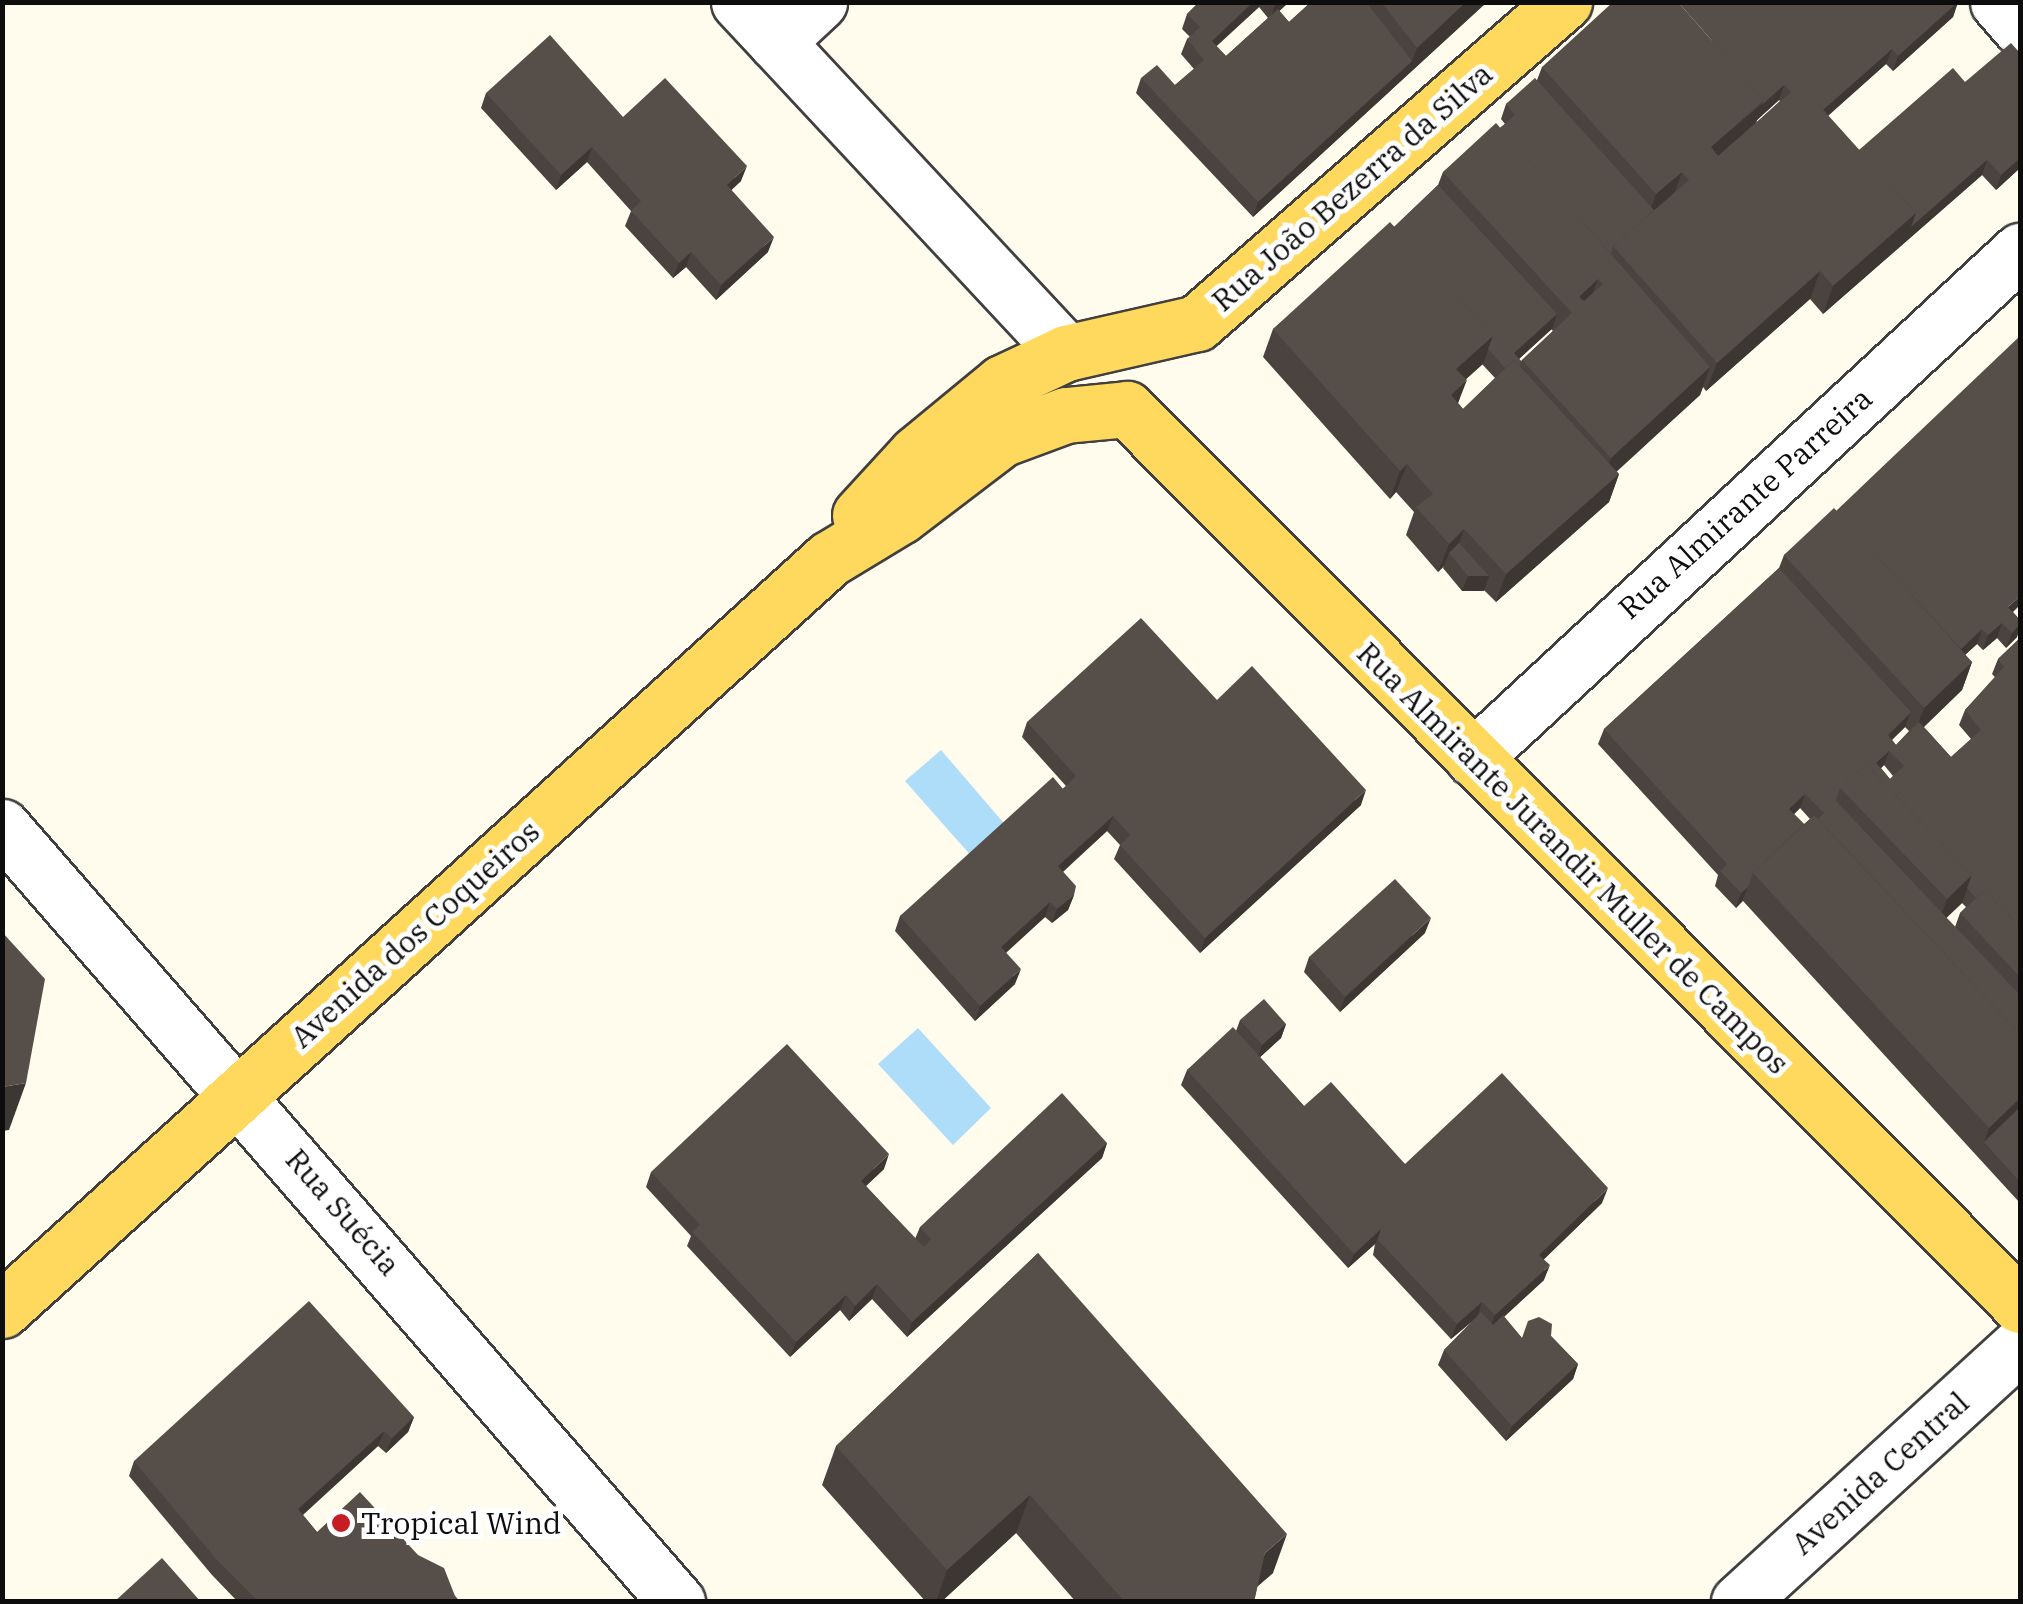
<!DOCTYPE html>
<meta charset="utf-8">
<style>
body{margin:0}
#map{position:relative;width:2023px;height:1604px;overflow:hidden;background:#fffced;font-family:"IBM Plex Serif",serif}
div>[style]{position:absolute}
.water>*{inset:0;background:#aeddfa}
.roads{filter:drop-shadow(2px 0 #404040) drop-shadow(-2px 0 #404040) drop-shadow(0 2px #404040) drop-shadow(0 -2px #404040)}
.minor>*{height:55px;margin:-27.5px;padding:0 27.5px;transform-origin:27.5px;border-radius:27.5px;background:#fff}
.major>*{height:55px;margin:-27.5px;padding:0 27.5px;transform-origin:27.5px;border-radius:27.5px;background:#ffd95d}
.wall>*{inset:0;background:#4a433f}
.shaded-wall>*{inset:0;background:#3c3733}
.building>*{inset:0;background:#564e49}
.dots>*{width:28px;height:28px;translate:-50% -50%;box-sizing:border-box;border:5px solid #fff;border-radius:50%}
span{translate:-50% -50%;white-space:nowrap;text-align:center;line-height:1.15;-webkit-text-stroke:10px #fff;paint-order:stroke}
.street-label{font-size:30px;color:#0d0d0d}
.poi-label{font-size:30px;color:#0d0d0d}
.left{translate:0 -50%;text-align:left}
.frame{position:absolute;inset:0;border:5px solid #0d0d0d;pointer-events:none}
</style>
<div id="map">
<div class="water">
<i style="clip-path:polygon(941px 750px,1008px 828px,973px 858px,905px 781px)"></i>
<i style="clip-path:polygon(918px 1028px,991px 1108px,953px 1145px,878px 1064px)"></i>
</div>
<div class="roads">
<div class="minor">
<i style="left:739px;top:2px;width:480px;rotate:47deg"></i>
<i style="left:1998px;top:2px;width:33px;rotate:49deg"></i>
<i style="left:776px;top:42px;width:59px;rotate:-42.9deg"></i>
<i style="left:1473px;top:758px;width:746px;rotate:-42.83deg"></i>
<i style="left:2px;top:827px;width:1028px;rotate:48.95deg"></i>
<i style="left:1739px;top:1602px;width:381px;rotate:-42.4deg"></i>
</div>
<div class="major">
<i style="left:860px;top:515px;width:83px;rotate:-47.4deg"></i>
<i style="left:916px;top:454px;width:112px;rotate:-39.5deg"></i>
<i style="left:1002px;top:383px;width:71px;rotate:-25.1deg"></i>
<i style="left:1066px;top:353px;width:134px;rotate:-12.9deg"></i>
<i style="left:1197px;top:323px;width:488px;rotate:-41.2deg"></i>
<i style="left:2px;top:1310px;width:1117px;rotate:-42.24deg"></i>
<i style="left:829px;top:559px;width:83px;rotate:-31.2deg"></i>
<i style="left:900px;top:516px;width:127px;rotate:-37.3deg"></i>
<i style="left:1001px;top:439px;width:69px;rotate:-20.3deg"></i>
<i style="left:1066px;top:415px;width:61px;rotate:-5.6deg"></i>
<i style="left:1127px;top:409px;width:1265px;rotate:45.1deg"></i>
</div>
</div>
<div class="wall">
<i style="clip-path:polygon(evenodd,1199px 2px,1289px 2px,1279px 11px,1289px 22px,1311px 2px,1487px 2px,1253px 217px,1136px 93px,1141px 78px,1175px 85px,1194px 69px,1181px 54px,1187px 39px,1190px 37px,1182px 29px,1187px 14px,1199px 2px,1259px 7px,1268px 18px,1226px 56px,1216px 46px,1259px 7px)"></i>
<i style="clip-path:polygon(evenodd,1958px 2px,1953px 17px,1893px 71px,1886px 64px,1828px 116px,1859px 150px,1965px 82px,2020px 53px,2020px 168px,1996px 190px,1982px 175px,1823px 314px,1810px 299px,1706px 391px,1703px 387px,1700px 395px,1616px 471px,1619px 474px,1609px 502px,1496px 602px,1484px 590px,1462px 591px,1443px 568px,1444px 566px,1438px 572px,1406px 535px,1414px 512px,1396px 492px,1390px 499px,1263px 357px,1273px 329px,1394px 227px,1438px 185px,1443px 172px,1505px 124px,1501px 119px,1506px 104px,1537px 80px,1542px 67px,1958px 2px,1779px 100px,1780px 101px,1756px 123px,1757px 120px,1779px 100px,1958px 2px,1551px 329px,1553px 331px,1521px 361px,1519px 359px,1551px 329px,1958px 2px,1482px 364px,1495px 378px,1463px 409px,1458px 403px,1466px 379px,1482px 364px)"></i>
<i style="clip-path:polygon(486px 93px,623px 117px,741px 181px,731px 190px,768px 252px,716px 300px,686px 267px,673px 278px,625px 226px,631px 211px,587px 162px,556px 190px,481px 108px)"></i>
<i style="clip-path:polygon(evenodd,1836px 511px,2013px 612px,2020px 620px,2020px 628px,2017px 637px,2006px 648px,1997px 638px,1983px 650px,1977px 644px,1965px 655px,1972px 662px,1962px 690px,1924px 727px,1951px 757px,1971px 739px,1959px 725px,1965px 710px,1995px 677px,1992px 674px,1998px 659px,2020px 638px,2020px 1203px,1743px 901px,1736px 908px,1715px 886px,1718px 875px,1598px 744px,1604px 729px,1779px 568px,1784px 555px,1836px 511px,1905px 727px,1909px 731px,1896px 745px,1892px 740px,1905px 727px,1836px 511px,1884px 765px,1893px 776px,1890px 779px,1881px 768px,1884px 765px,1836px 511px,1800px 808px,1810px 819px,1804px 824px,1794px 814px,1800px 808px,1836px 511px,1962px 903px,1966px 907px,1960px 913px,1955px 927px,1946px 918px,1962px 903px)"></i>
<i style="clip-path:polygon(1217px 700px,1361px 805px,1200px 953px,1114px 859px,1120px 845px,1107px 831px,1063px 872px,1074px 895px,1068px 910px,1052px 923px,1045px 917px,1006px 953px,1015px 984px,975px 1021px,895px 931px,900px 916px,1066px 786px,1022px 737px,1027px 722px)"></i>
<i style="clip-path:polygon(1425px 933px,1340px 1012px,1304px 972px,1309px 957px)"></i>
<i style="clip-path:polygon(1240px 1020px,1286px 1024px,1281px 1038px,1260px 1057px,1304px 1106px,1405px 1164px,1602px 1203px,1544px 1259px,1544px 1280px,1504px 1317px,1522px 1338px,1551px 1336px,1578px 1364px,1573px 1379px,1506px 1441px,1438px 1365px,1444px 1350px,1475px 1319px,1451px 1339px,1373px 1255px,1375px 1244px,1348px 1268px,1181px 1085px,1187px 1070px,1236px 1031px)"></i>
<i style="clip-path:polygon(1107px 1143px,1102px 1158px,907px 1337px,872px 1299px,849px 1321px,840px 1310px,790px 1357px,687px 1246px,691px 1236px,646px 1187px,651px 1172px,884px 1169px,866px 1186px,915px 1239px,920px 1227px)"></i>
<i style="clip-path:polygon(1038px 1253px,1273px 1573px,1257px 1587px,1254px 1602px,1076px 1602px,1016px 1533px,941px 1602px,926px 1602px,822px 1485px,836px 1446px)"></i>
<i style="clip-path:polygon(414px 1417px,408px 1432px,386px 1453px,378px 1446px,303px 1515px,317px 1532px,455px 1596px,460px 1602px,238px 1602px,212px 1575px,129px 1476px,134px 1461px)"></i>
</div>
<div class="shaded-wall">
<i style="clip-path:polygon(1253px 2px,1260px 2px,1259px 7px,1206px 56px,1212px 41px)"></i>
<i style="clip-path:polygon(1278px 2px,1289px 2px,1270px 20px,1275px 5px)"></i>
<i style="clip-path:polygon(1466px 2px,1487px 2px,1253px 217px,1258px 202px,1412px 61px,1417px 48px)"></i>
<i style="clip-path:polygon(1958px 2px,1953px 17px,1893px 71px,1898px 56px)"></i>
<i style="clip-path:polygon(1892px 49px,1886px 64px,1808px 133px,1814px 118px)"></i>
<i style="clip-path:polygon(1784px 85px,1779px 100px,1757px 120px,1754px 128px,1701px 175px,1711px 147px)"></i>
<i style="clip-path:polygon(592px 147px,587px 162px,556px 190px,561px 175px)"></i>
<i style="clip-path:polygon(2020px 158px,2020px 168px,1996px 190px,2001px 175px)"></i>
<i style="clip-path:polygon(1987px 160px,1982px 175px,1823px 314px,1833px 286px,1916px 213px)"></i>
<i style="clip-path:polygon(747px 166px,741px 181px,721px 200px,727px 185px)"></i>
<i style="clip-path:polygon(1682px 172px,1672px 200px,1648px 217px,1656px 194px)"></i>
<i style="clip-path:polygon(774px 237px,768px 252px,716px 300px,721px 285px)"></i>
<i style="clip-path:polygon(691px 252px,686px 267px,673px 278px,679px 263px)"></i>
<i style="clip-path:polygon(1820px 271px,1810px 299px,1706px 391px,1717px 363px)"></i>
<i style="clip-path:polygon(1598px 279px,1588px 307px,1579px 297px)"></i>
<i style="clip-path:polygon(1557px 314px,1552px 329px,1509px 368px,1514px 353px)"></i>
<i style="clip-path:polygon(1493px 336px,1483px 364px,1446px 397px,1456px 369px)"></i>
<i style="clip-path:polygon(1710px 367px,1700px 395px,1601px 486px,1611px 458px)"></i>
<i style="clip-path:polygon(1467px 380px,1456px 408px,1451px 395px)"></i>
<i style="clip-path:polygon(1407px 464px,1396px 492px,1390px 499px,1400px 471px)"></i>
<i style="clip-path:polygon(1619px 474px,1609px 502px,1496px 602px,1506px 574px)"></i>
<i style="clip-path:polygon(1464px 529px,1454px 557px,1449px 553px,1444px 566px,1438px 572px,1449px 544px)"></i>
<i style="clip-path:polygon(1468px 576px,1489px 576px,1484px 591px,1462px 591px)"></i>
<i style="clip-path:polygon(2020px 596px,2020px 605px,2003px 622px,2008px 607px)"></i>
<i style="clip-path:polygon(2002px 623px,1997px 638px,1983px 650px,1988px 635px)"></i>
<i style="clip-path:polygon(2020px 624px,2017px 637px,2006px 648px,2012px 633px)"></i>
<i style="clip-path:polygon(1982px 629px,1977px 644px,1946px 672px,1952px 658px)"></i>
<i style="clip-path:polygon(1972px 662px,1962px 690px,1914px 736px,1924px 708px)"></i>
<i style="clip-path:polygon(1911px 712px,1905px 727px,1882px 749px,1888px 735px)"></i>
<i style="clip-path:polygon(1889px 751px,1884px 765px,1871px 778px,1876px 763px)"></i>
<i style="clip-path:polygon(1366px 790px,1361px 805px,1200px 953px,1205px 938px)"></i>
<i style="clip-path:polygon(1805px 794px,1800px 808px,1784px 824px,1789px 809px)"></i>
<i style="clip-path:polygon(1113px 816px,1107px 831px,1052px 881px,1058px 866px)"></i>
<i style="clip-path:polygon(1972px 875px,1962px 903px,1937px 927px,1947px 899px)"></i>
<i style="clip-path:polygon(1748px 887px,1742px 901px,1736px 908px,1741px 893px)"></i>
<i style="clip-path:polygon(1074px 895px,1068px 910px,1052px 923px,1057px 909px)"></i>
<i style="clip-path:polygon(1050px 902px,1045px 917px,995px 962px,1001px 947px)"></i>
<i style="clip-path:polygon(1431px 918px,1425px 933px,1340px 1012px,1345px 997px)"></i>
<i style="clip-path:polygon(1021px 969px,1015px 984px,975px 1021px,980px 1006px)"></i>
<i style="clip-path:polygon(1286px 1024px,1281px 1038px,1257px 1060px,1262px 1045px)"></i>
<i style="clip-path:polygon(26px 1083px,9px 1130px,2px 1131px,2px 1087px)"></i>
<i style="clip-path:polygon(2020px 1098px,2020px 1117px,1984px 1142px,1989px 1128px)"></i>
<i style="clip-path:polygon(1107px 1143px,1102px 1158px,907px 1337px,912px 1322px)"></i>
<i style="clip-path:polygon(889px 1154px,884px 1169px,855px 1196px,861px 1181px)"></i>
<i style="clip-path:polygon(1608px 1188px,1602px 1203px,1534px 1269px,1539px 1255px)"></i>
<i style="clip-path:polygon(1381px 1229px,1375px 1244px,1348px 1268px,1354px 1254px)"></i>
<i style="clip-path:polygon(1550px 1265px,1544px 1280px,1489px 1330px,1495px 1315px)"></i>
<i style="clip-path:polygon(877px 1284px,872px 1299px,849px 1321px,855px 1306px)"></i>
<i style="clip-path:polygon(846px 1295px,840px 1310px,790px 1357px,796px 1342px)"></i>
<i style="clip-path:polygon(1482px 1302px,1477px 1317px,1451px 1339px,1457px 1324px)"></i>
<i style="clip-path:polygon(1578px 1364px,1573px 1379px,1506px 1441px,1512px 1426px)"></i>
<i style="clip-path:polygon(414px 1417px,408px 1432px,386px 1453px,392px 1438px)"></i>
<i style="clip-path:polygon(384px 1431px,378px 1446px,292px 1524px,298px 1509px)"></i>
<i style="clip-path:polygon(1030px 1495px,1016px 1533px,941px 1602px,936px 1602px,947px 1570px)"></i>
<i style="clip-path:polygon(1287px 1534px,1273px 1573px,1250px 1592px,1265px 1553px)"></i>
</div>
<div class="building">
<i style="clip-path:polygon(1199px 2px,1253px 2px,1212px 41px,1226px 56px,1278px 9px,1289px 22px,1311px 2px,1366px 2px,1412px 61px,1258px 202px,1141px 78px,1157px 65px,1175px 85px,1204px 60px,1187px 39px,1200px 27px,1187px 14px)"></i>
<i style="clip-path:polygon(1381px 2px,1466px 2px,1417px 48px)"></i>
<i style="clip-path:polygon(1613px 2px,1678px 2px,1764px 100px,1711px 147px,1718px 156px,1800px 84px,1916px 213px,1833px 286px,1820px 271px,1717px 363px,1613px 246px,1689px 180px,1682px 172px,1656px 194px,1542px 67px)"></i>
<i style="clip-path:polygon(1678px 2px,1958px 2px,1898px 56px,1892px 49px,1823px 110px,1800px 84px,1791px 92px,1784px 85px,1762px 105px,1764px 100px)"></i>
<i style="clip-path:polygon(550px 35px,623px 117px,665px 78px,747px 166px,727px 185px,774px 237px,721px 285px,691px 252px,679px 263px,631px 211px,641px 201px,592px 147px,561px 175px,486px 93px)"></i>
<i style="clip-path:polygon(2011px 43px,2020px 53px,2020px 158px,2001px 175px,1987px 160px,1911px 227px,1916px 213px,1859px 150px,1953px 68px,1965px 82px)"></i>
<i style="clip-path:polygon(1535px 78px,1654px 210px,1613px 246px,1611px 254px,1500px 128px,1515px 115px,1506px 104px)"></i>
<i style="clip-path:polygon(evenodd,1496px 123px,1710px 367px,1611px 458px,1522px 360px,1572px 313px,1443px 172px,1496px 123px,1598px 279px,1603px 284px,1584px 301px,1579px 297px,1598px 279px)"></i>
<i style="clip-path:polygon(1438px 185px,1557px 314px,1514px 353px,1521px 361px,1520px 366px,1514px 360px,1505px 368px,1488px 349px,1493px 336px,1394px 227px)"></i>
<i style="clip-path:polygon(1390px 222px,1493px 336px,1456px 369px,1467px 380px,1451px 395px,1463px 409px,1514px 360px,1619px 474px,1506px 574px,1464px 529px,1449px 544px,1416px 507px,1433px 494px,1407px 464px,1400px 471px,1273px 329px)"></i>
<i style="clip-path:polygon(2020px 336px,2020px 596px,2008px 607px,2020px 620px,2020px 624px,2012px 633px,2002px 623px,1988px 635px,1982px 629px,1961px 649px,1836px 511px)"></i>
<i style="clip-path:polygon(1834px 508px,1972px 662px,1924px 708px,1784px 555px)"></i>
<i style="clip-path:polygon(1459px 543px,1489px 576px,1468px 576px,1449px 553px)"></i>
<i style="clip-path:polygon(evenodd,1779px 568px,1911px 712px,1888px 735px,1896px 745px,1919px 722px,1951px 757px,1981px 730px,1965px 710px,2004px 667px,1998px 659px,2020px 638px,2020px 927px,1985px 890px,1976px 898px,1967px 888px,1972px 875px,1866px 764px,1840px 788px,1836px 801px,2020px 995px,2020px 1034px,1818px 819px,1824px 813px,1805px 794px,1789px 809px,1804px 824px,1753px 873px,1748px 887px,1741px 893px,1720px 871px,1727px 864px,1604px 729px,1779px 568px,1889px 751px,1904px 766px,1890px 779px,1876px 763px,1889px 751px)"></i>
<i style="clip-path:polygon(1141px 618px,1217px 700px,1252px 666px,1366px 790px,1205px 938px,1120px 845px,1130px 835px,1113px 816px,1058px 866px,1076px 886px,1074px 895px,1057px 909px,1050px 902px,1001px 947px,1021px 969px,980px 1006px,900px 916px,1053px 777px,1063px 789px,1076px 776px,1027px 722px)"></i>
<i style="clip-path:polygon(1866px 764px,1972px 875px,1947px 899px,1840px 788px)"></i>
<i style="clip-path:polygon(1814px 815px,2020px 1034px,2020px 1098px,1989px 1128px,1753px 873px)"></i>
<i style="clip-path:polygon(1395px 879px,1431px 918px,1345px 997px,1309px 957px)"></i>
<i style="clip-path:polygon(1985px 890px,2020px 927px,2020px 977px,1960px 913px)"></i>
<i style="clip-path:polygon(2px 932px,45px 979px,26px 1083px,2px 1087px)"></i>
<i style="clip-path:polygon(1264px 999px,1286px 1024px,1262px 1045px,1240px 1020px)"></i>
<i style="clip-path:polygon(1233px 1027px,1304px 1106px,1331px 1082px,1405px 1164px,1502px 1073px,1608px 1188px,1539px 1255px,1550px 1265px,1495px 1315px,1482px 1302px,1457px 1324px,1378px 1240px,1381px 1229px,1354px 1254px,1187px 1070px)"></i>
<i style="clip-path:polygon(787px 1044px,889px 1154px,861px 1181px,924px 1247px,931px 1239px,920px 1227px,1062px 1093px,1107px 1143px,912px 1322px,877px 1284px,855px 1306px,846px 1295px,796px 1342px,692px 1232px,700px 1225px,651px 1172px)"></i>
<i style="clip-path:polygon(2020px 1107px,2020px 1182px,1984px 1142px)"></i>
<i style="clip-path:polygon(1038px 1253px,1287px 1534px,1265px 1553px,1254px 1602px,1125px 1602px,1030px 1495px,947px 1570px,836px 1446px)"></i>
<i style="clip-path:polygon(309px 1301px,414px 1417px,392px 1438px,384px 1431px,298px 1509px,317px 1532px,360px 1492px,418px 1555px,444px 1568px,455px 1596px,460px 1602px,259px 1602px,217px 1560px,134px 1461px)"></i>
<i style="clip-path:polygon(1481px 1312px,1493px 1325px,1503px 1315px,1522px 1338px,1528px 1321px,1539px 1317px,1552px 1324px,1551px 1336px,1578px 1364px,1512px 1426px,1444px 1350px)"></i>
<i style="clip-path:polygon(162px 1558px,201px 1602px,114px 1602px)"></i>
</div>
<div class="dots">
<i style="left:341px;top:1523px;background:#c61c23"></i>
</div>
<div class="street-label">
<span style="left:1352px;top:187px;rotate:-41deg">Rua João Bezerra da Silva</span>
<span style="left:1745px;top:503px;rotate:-42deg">Rua Almirante Parreira</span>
<span style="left:1573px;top:858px;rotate:45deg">Rua Almirante Jurandir Muller de Campos</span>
<span style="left:415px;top:934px;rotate:-42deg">Avenida dos Coqueiros</span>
<span style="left:343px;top:1212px;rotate:49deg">Rua Suécia</span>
<span style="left:1880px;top:1473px;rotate:-42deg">Avenida Central</span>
</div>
<div class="poi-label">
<span class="left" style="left:361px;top:1523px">Tropical Wind</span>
</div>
<div class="frame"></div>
</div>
